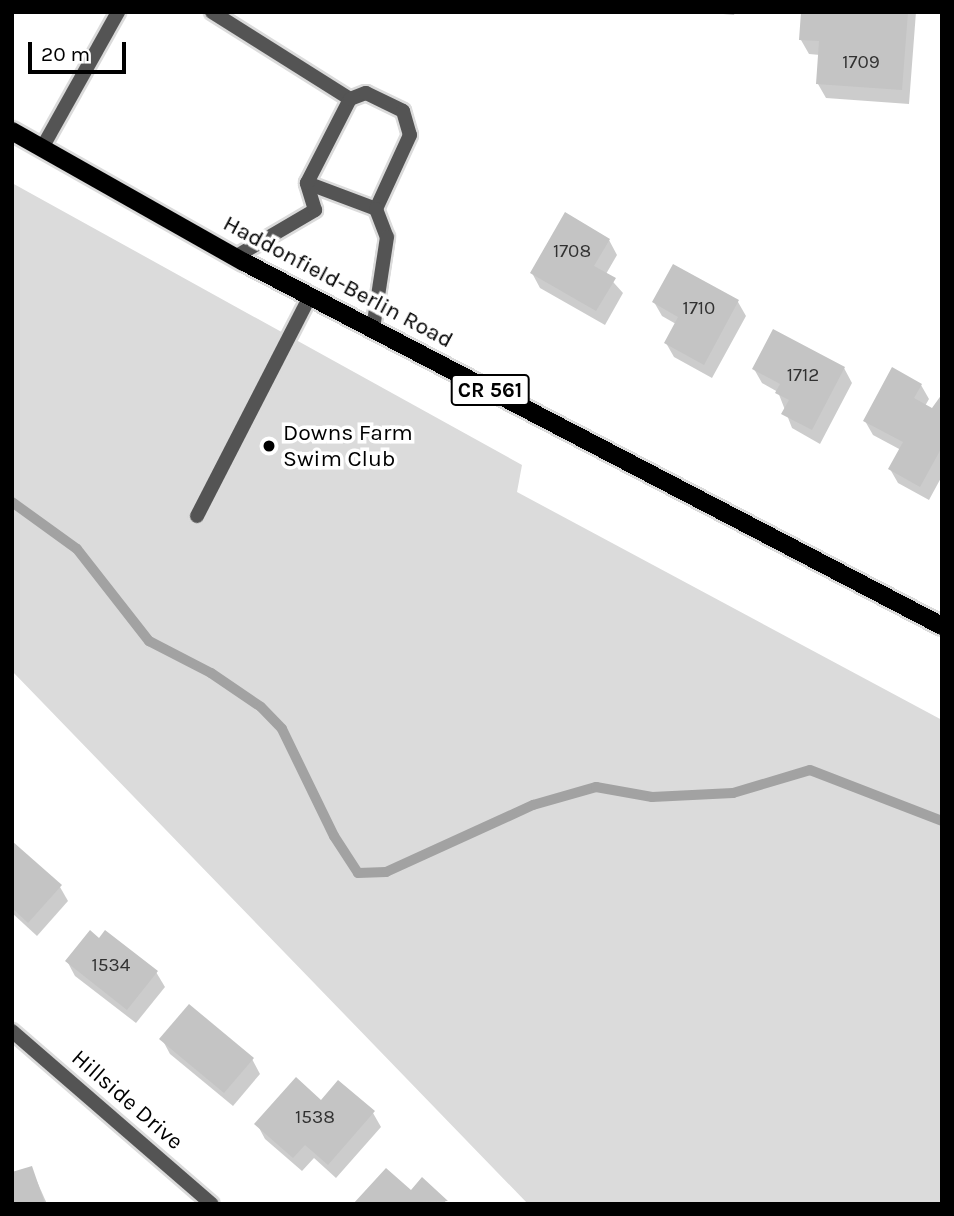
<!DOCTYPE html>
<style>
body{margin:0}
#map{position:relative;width:954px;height:1216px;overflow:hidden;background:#fff;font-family:Karla,sans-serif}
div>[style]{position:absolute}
.green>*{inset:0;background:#dbdbdb}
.shadow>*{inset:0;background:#0003}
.stream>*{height:10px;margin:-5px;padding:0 5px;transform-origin:5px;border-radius:5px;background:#a2a2a2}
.building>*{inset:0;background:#c4c4c4}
.roads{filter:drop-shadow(2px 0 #dbdbdb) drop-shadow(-2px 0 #dbdbdb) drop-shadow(0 2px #dbdbdb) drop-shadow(0 -2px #dbdbdb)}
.lane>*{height:14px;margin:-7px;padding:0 7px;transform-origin:7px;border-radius:7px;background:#545454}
.street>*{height:14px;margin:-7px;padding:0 7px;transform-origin:7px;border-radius:7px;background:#545454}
.primary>*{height:18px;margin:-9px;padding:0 9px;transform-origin:9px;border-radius:9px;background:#000}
.dots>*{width:19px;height:19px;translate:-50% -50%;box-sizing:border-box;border:4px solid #fff;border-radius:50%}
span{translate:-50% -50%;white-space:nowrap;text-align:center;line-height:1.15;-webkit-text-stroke:7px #fff;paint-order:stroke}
.number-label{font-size:19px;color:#313131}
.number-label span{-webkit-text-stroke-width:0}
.shield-label span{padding:2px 5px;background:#fff;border:2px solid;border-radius:5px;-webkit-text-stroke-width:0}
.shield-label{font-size:21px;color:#000;font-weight:700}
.street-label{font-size:23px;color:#000}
.poi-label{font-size:23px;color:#000}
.left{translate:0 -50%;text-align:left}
.frame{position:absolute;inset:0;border:14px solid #000;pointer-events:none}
.scale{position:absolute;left:28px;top:42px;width:98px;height:32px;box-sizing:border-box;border:4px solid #000;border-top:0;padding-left:9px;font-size:21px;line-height:24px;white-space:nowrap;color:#000;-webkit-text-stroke:5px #fff;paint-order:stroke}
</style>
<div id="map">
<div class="green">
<i style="clip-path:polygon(12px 183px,522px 465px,517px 492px,942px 720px,942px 1204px,528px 1204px,12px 671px)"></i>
</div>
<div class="shadow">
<i style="clip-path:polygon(701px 12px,735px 12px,734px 15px)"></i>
<i style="clip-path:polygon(803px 12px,916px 12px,909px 104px,826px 98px,818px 84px,820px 55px,809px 54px,801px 40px)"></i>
<i style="clip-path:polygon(609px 240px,617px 255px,606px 274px,623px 293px,605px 325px,540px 288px,532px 273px)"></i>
<i style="clip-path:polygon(654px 302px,738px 302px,746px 316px,712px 378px,674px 357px,666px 343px,676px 324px,662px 316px)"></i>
<i style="clip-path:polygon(844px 368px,852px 383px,820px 444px,792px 428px,778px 392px,762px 383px,754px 369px)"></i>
<i style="clip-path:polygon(921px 385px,929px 399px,925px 406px,932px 410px,942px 396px,942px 476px,929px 500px,898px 483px,890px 469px,901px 450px,873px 435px,865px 421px)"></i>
<i style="clip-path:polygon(12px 843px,60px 887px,68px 901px,37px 936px,12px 913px)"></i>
<i style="clip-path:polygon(67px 961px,156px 972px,165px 987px,136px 1023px,75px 976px)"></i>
<i style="clip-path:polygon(162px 1039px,252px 1059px,260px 1074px,233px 1106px,170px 1054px)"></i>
<i style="clip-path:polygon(321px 1102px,373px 1113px,381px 1127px,336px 1178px,314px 1158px,302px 1171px,265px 1139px,257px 1124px)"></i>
<i style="clip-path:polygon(31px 1168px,47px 1204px,12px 1204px)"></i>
<i style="clip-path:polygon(422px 1180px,448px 1204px,356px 1204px,411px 1192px)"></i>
</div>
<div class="stream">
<i style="left:12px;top:502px;width:80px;rotate:35.9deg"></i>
<i style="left:77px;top:549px;width:117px;rotate:52deg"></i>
<i style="left:149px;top:641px;width:70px;rotate:27.3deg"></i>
<i style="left:211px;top:673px;width:60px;rotate:34.2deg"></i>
<i style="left:261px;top:707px;width:30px;rotate:46deg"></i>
<i style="left:282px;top:729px;width:119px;rotate:64.1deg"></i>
<i style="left:334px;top:836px;width:44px;rotate:57deg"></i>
<i style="left:358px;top:873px;width:28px;rotate:-2deg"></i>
<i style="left:386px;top:872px;width:162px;rotate:-24.5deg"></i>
<i style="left:533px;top:805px;width:66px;rotate:-15.9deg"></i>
<i style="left:596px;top:787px;width:57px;rotate:10.1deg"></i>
<i style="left:652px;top:797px;width:81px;rotate:-2.8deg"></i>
<i style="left:733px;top:793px;width:80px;rotate:-16.6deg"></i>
<i style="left:810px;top:770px;width:142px;rotate:21.1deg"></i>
</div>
<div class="building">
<i style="clip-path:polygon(801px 12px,908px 12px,902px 90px,816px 84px,819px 41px,799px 40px)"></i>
<i style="clip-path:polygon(565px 212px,610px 239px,594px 266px,616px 278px,596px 311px,530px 273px)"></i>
<i style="clip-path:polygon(673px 264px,739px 300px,704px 365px,664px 343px,678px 317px,652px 302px)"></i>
<i style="clip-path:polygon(773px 329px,845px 367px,812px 430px,781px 414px,789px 400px,775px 393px,780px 384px,752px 369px)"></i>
<i style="clip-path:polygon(892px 367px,922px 384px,914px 398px,932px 408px,942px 394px,942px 447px,920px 487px,888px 469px,903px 442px,863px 421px)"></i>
<i style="clip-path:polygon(12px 841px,62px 885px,28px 923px,12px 908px)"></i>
<i style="clip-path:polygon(90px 930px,99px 938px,105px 930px,158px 971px,127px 1010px,65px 961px)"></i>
<i style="clip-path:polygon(189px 1004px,254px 1058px,224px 1093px,159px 1039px)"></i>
<i style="clip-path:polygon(296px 1077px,321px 1100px,338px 1080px,375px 1111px,328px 1165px,305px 1145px,293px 1158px,254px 1124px)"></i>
<i style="clip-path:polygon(32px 1166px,45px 1204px,12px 1204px,12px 1172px)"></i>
<i style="clip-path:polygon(386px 1168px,411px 1190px,422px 1177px,448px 1201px,353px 1204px)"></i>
</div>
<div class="roads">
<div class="lane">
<i style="left:212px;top:12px;width:163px;rotate:32.2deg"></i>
<i style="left:307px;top:183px;width:74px;rotate:20.6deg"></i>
<i style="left:235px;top:257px;width:93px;rotate:-30.4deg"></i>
<i style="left:315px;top:210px;width:28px;rotate:-107deg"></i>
<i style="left:307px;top:183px;width:94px;rotate:-62.9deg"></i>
<i style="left:350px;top:99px;width:17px;rotate:-21deg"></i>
<i style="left:366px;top:93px;width:41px;rotate:25.9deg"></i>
<i style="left:403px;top:111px;width:25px;rotate:74deg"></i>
<i style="left:410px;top:135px;width:81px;rotate:114.7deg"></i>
<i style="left:376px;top:209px;width:30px;rotate:69deg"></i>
<i style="left:387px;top:237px;width:93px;rotate:98.7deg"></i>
<i style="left:197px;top:516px;width:247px;rotate:-62.8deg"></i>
</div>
<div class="street">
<i style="left:42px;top:148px;width:156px;rotate:-60.8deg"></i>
<i style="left:12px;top:1031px;width:264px;rotate:40.9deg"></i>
</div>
<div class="primary">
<i style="left:12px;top:131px;width:266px;rotate:29.5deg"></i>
<i style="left:244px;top:262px;width:787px;rotate:27.54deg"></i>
</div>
</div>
<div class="dots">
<i style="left:269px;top:446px;background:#000"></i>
</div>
<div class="number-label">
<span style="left:861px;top:63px">1709</span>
<span style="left:572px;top:252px">1708</span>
<span style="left:699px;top:309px">1710</span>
<span style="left:803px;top:376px">1712</span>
<span style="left:111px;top:966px">1534</span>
<span style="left:315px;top:1118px">1538</span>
</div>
<div class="shield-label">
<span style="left:490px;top:390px">CR 561</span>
</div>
<div class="street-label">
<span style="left:338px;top:282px;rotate:28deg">Haddonfield-Berlin Road</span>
<span style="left:127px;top:1100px;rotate:41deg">Hillside Drive</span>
</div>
<div class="poi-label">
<span class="left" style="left:283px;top:446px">Downs Farm<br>Swim Club</span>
</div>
<div class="frame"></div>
<div class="scale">20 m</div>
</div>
